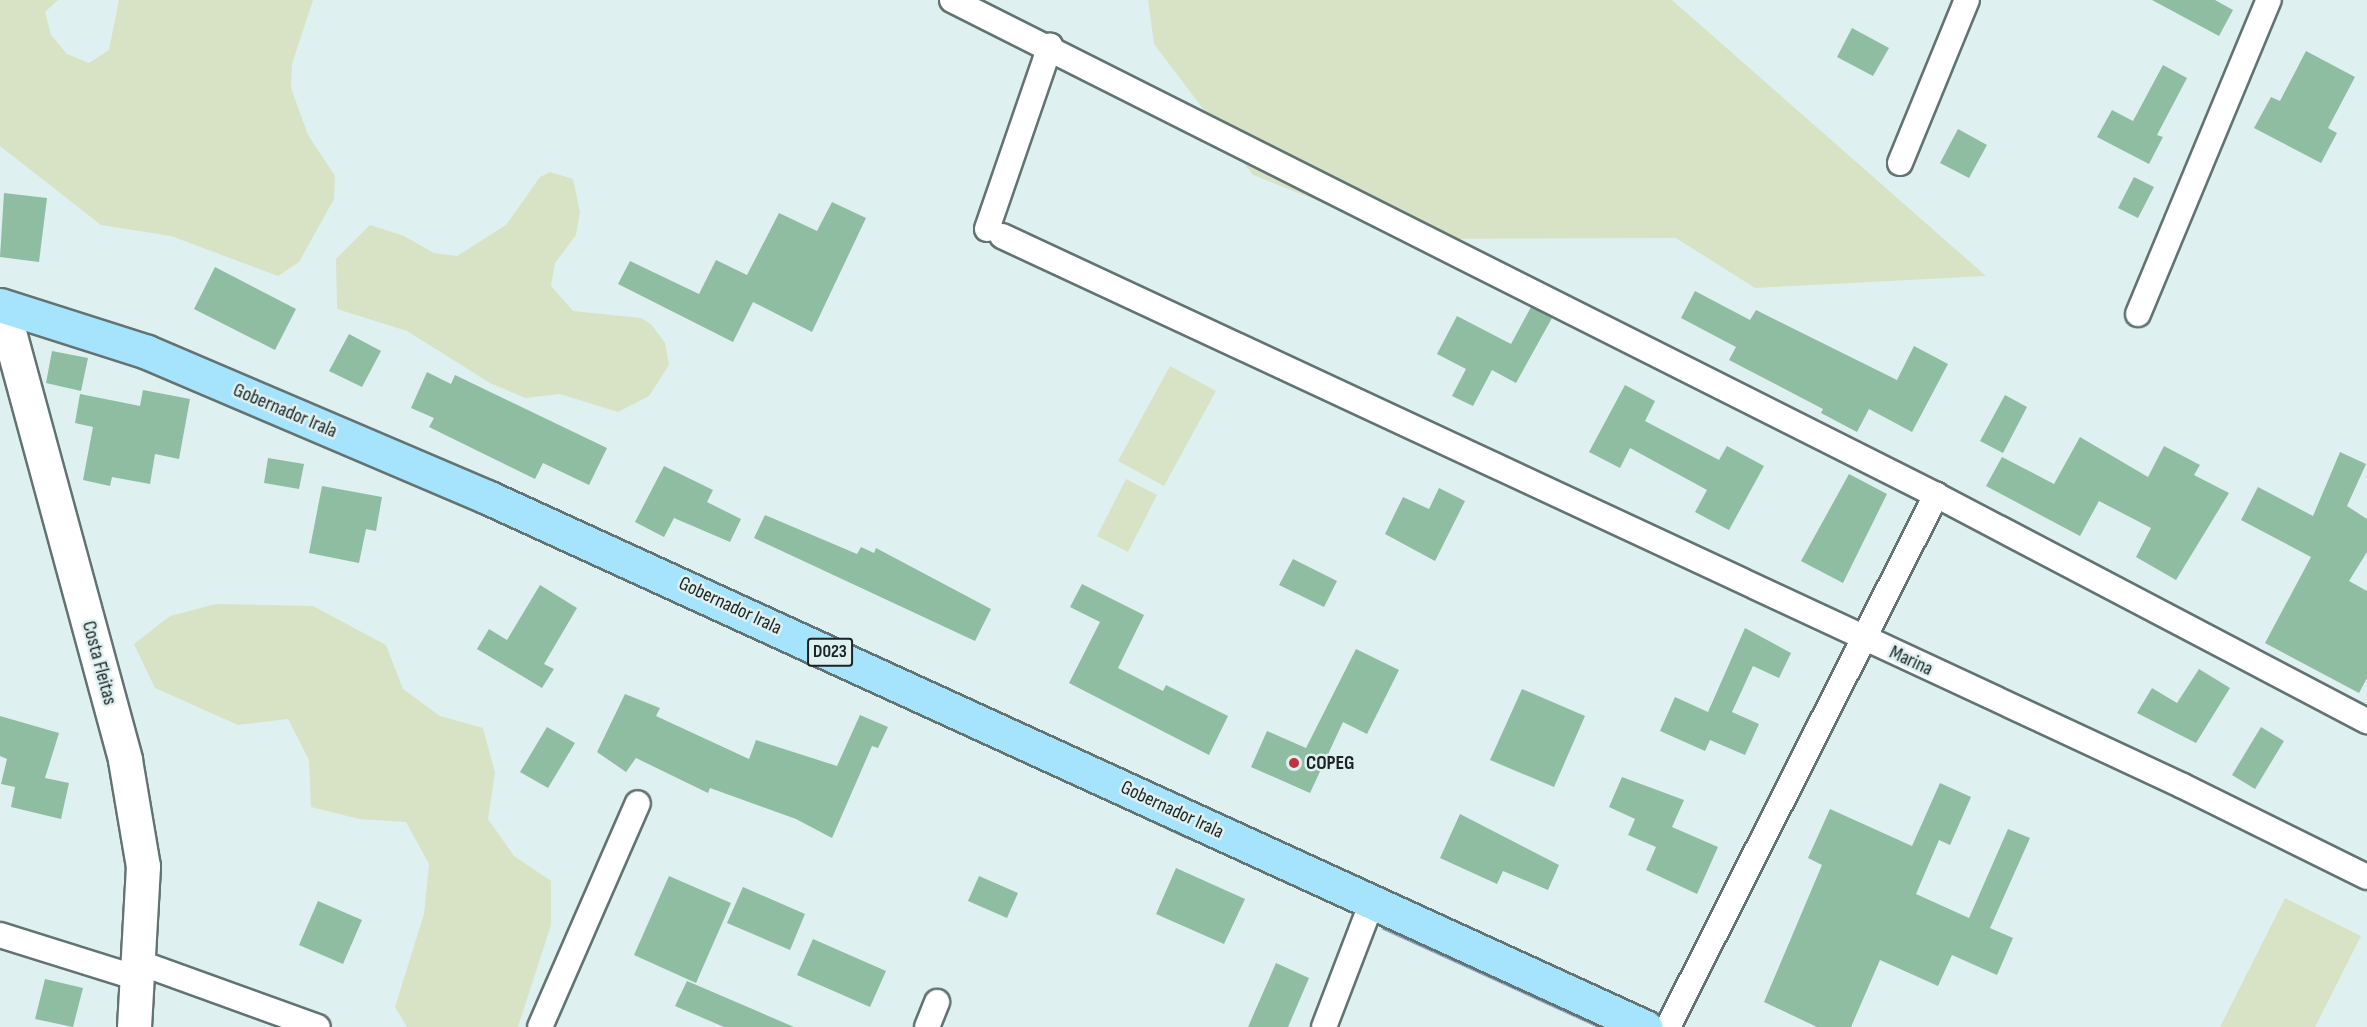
<!DOCTYPE html>
<style>
body{margin:0}
#map{position:relative;width:2367px;height:1027px;overflow:hidden;background:#def1f0;font-family:"Sofia Sans Condensed",sans-serif}
div>[style]{position:absolute}
.green>*{inset:0;background:#d7e3c4}
.water>*{inset:0;background:#8ca2c8}
.building>*{inset:0;background:#8fbda2}
.roads{filter:drop-shadow(2px 0 #627372) drop-shadow(-2px 0 #627372) drop-shadow(0 2px #627372) drop-shadow(0 -2px #627372)}
.minor>*{height:24px;margin:-12px;padding:0 12px;transform-origin:12px;border-radius:12px;background:#fff}
.secondary>*{height:33px;margin:-16.5px;padding:0 16.5px;transform-origin:16.5px;border-radius:16.5px;background:#fff}
.primary>*{height:33px;margin:-16.5px;padding:0 16.5px;transform-origin:16.5px;border-radius:16.5px;background:#a6e3fd}
.dots>*{width:16px;height:16px;translate:-50% -50%;box-sizing:border-box;border:3px solid #def1f0;border-radius:50%}
span{translate:-50% -50%;white-space:nowrap;text-align:center;line-height:1.15;-webkit-text-stroke:5px #def1f0;paint-order:stroke}
.shield-label span{padding:2px 4px;background:#def1f0;border:2px solid;border-radius:4px;-webkit-text-stroke-width:0}
.shield-label{font-size:18px;color:#1c2323;font-weight:700}
.street-label{font-size:20px;color:#1c2323}
.poi-label{font-size:20px;color:#1c2323;font-weight:700}
.left{translate:0 -50%;text-align:left}
</style>
<div id="map">
<div class="green">
<i style="clip-path:polygon(0 0,58px 0,45px 12px,51px 35px,67px 54px,89px 63px,109px 50px,119px 0,313px 0,292px 64px,291px 88px,308px 135px,335px 176px,334px 199px,299px 262px,278px 276px,171px 236px,101px 225px,0 146px)"></i>
<i style="clip-path:polygon(1148px 0,1672px 0,1986px 276px,1755px 288px,1676px 238px,1414px 239px,1253px 175px,1154px 44px)"></i>
<i style="clip-path:polygon(550px 172px,573px 179px,580px 212px,576px 235px,555px 263px,551px 286px,573px 311px,641px 318px,651px 324px,665px 343px,669px 365px,649px 396px,618px 412px,560px 394px,525px 398px,490px 383px,407px 331px,337px 309px,336px 259px,370px 225px,404px 236px,434px 253px,457px 256px,506px 225px,540px 177px)"></i>
<i style="clip-path:polygon(1170px 366px,1216px 391px,1164px 486px,1118px 461px)"></i>
<i style="clip-path:polygon(1126px 479px,1157px 495px,1128px 552px,1097px 536px)"></i>
<i style="clip-path:polygon(216px 604px,313px 606px,386px 645px,403px 689px,440px 716px,483px 728px,495px 773px,488px 819px,514px 856px,551px 881px,551px 925px,518px 1027px,407px 1027px,395px 1007px,424px 914px,429px 864px,406px 822px,359px 819px,311px 807px,309px 760px,288px 719px,238px 725px,155px 688px,134px 644px,170px 616px)"></i>
<i style="clip-path:polygon(2285px 898px,2361px 936px,2315px 1027px,2220px 1027px)"></i>
</div>
<div class="water">
<i style="clip-path:polygon(660px 593px,832px 674px,658px 596px)"></i>
<i style="clip-path:polygon(860px 685px,1192px 837px,1189px 840px)"></i>
<i style="clip-path:polygon(1390px 926px,1608px 1027px,1596px 1027px,1381px 929px)"></i>
</div>
<div class="building">
<i style="clip-path:polygon(2152px 0,2215px 0,2233px 10px,2219px 36px)"></i>
<i style="clip-path:polygon(1852px 28px,1889px 48px,1873px 76px,1837px 57px)"></i>
<i style="clip-path:polygon(2306px 51px,2355px 77px,2328px 128px,2337px 133px,2321px 163px,2254px 128px,2271px 97px,2280px 101px)"></i>
<i style="clip-path:polygon(2163px 65px,2187px 78px,2157px 135px,2163px 137px,2149px 164px,2097px 137px,2112px 110px,2133px 121px)"></i>
<i style="clip-path:polygon(1958px 129px,1987px 145px,1969px 178px,1940px 163px)"></i>
<i style="clip-path:polygon(2134px 177px,2154px 187px,2138px 218px,2118px 208px)"></i>
<i style="clip-path:polygon(4px 193px,47px 198px,39px 262px,0 257px)"></i>
<i style="clip-path:polygon(832px 202px,866px 218px,812px 332px,753px 302px,733px 342px,618px 284px,630px 261px,699px 294px,716px 260px,747px 275px,779px 213px,817px 231px)"></i>
<i style="clip-path:polygon(215px 267px,296px 309px,275px 350px,194px 309px)"></i>
<i style="clip-path:polygon(1695px 291px,1750px 320px,1756px 310px,1897px 380px,1914px 346px,1948px 364px,1912px 432px,1869px 409px,1857px 432px,1821px 413px,1823px 409px,1729px 360px,1736px 347px,1681px 318px)"></i>
<i style="clip-path:polygon(1531px 307px,1552px 318px,1516px 383px,1492px 370px,1473px 406px,1452px 396px,1466px 369px,1437px 354px,1457px 316px,1511px 344px)"></i>
<i style="clip-path:polygon(349px 334px,381px 351px,362px 387px,329px 371px)"></i>
<i style="clip-path:polygon(52px 351px,88px 358px,81px 391px,46px 383px)"></i>
<i style="clip-path:polygon(427px 372px,451px 384px,455px 375px,607px 448px,589px 485px,543px 463px,535px 479px,429px 427px,434px 418px,411px 408px)"></i>
<i style="clip-path:polygon(1625px 385px,1655px 401px,1645px 421px,1719px 460px,1727px 446px,1764px 466px,1729px 530px,1695px 512px,1707px 490px,1630px 448px,1620px 468px,1589px 452px)"></i>
<i style="clip-path:polygon(143px 390px,190px 399px,179px 459px,155px 454px,150px 484px,112px 477px,110px 486px,83px 480px,93px 427px,75px 423px,80px 394px,140px 406px)"></i>
<i style="clip-path:polygon(2005px 395px,2027px 407px,2003px 453px,1980px 441px)"></i>
<i style="clip-path:polygon(2080px 437px,2148px 477px,2164px 446px,2200px 465px,2194px 475px,2229px 493px,2176px 580px,2136px 557px,2151px 528px,2099px 501px,2080px 536px,1986px 486px,2002px 457px,2054px 484px)"></i>
<i style="clip-path:polygon(2340px 452px,2366px 464px,2347px 506px,2367px 519px,2367px 552px,2349px 581px,2367px 591px,2367px 678px,2359px 693px,2265px 643px,2311px 557px,2241px 520px,2258px 487px,2313px 516px)"></i>
<i style="clip-path:polygon(268px 458px,304px 464px,299px 489px,264px 483px)"></i>
<i style="clip-path:polygon(664px 466px,713px 490px,707px 502px,741px 519px,730px 542px,674px 518px,664px 537px,635px 522px)"></i>
<i style="clip-path:polygon(1849px 474px,1887px 494px,1843px 583px,1801px 561px)"></i>
<i style="clip-path:polygon(322px 486px,382px 497px,376px 531px,366px 529px,359px 563px,309px 553px)"></i>
<i style="clip-path:polygon(1439px 488px,1465px 501px,1435px 561px,1385px 534px,1403px 497px,1429px 509px)"></i>
<i style="clip-path:polygon(765px 515px,857px 554px,861px 547px,874px 553px,876px 548px,991px 609px,975px 641px,754px 538px)"></i>
<i style="clip-path:polygon(1293px 559px,1337px 581px,1324px 607px,1279px 585px)"></i>
<i style="clip-path:polygon(1082px 584px,1144px 615px,1118px 668px,1163px 691px,1166px 685px,1228px 716px,1209px 755px,1069px 683px,1100px 622px,1070px 607px)"></i>
<i style="clip-path:polygon(540px 585px,577px 608px,544px 664px,554px 669px,542px 688px,477px 649px,489px 629px,507px 640px)"></i>
<i style="clip-path:polygon(1745px 628px,1791px 653px,1779px 678px,1753px 666px,1732px 712px,1759px 724px,1745px 755px,1710px 740px,1705px 751px,1660px 731px,1675px 697px,1708px 712px)"></i>
<i style="clip-path:polygon(1356px 649px,1399px 670px,1367px 734px,1343px 722px,1310px 793px,1251px 767px,1267px 731px,1306px 748px)"></i>
<i style="clip-path:polygon(2199px 669px,2230px 688px,2196px 743px,2137px 713px,2152px 688px,2177px 703px)"></i>
<i style="clip-path:polygon(1522px 689px,1585px 716px,1554px 787px,1490px 760px)"></i>
<i style="clip-path:polygon(625px 694px,660px 708px,656px 716px,749px 759px,756px 740px,837px 766px,860px 715px,888px 727px,878px 748px,872px 746px,832px 838px,796px 819px,710px 788px,708px 793px,636px 758px,626px 772px,597px 752px)"></i>
<i style="clip-path:polygon(0 716px,59px 733px,45px 778px,69px 783px,61px 819px,11px 807px,15px 787px,1px 784px,7px 759px,0 756px)"></i>
<i style="clip-path:polygon(547px 727px,575px 743px,548px 788px,520px 772px)"></i>
<i style="clip-path:polygon(2261px 727px,2284px 741px,2255px 789px,2232px 775px)"></i>
<i style="clip-path:polygon(1622px 777px,1684px 800px,1672px 827px,1718px 847px,1697px 894px,1646px 870px,1656px 847px,1628px 835px,1635px 819px,1609px 807px)"></i>
<i style="clip-path:polygon(1940px 783px,1971px 797px,1950px 845px,1939px 840px,1916px 894px,1969px 918px,2008px 829px,2030px 838px,1990px 928px,2013px 938px,1997px 975px,1952px 955px,1938px 986px,1880px 960px,1851px 1027px,1817px 1027px,1764px 1002px,1822px 865px,1808px 858px,1830px 809px,1912px 846px)"></i>
<i style="clip-path:polygon(1460px 814px,1559px 865px,1548px 890px,1503px 871px,1497px 884px,1440px 858px)"></i>
<i style="clip-path:polygon(1176px 868px,1245px 899px,1224px 944px,1156px 914px)"></i>
<i style="clip-path:polygon(669px 876px,731px 903px,696px 983px,634px 955px)"></i>
<i style="clip-path:polygon(979px 876px,1018px 893px,1007px 918px,968px 901px)"></i>
<i style="clip-path:polygon(743px 887px,805px 914px,790px 950px,727px 923px)"></i>
<i style="clip-path:polygon(318px 901px,362px 920px,343px 964px,299px 945px)"></i>
<i style="clip-path:polygon(813px 939px,886px 971px,870px 1007px,797px 975px)"></i>
<i style="clip-path:polygon(1276px 963px,1309px 978px,1288px 1027px,1248px 1027px)"></i>
<i style="clip-path:polygon(45px 979px,83px 988px,73px 1027px,35px 1019px)"></i>
<i style="clip-path:polygon(687px 981px,794px 1027px,724px 1027px,675px 1006px)"></i>
</div>
<div class="roads">
<div class="minor">
<i style="left:952px;top:0;width:1101px;rotate:26.7deg"></i>
<i style="left:1936px;top:495px;width:487px;rotate:27.7deg"></i>
<i style="left:1900px;top:163px;width:176px;rotate:-67.7deg"></i>
<i style="left:987px;top:229px;width:194px;rotate:-71deg"></i>
<i style="left:1002px;top:236px;width:1303px;rotate:24.97deg"></i>
<i style="left:2183px;top:786px;width:205px;rotate:26.3deg"></i>
<i style="left:2138px;top:314px;width:340px;rotate:-67.4deg"></i>
<i style="left:0;top:935px;width:144px;rotate:17.4deg"></i>
<i style="left:138px;top:962px;width:191px;rotate:19.9deg"></i>
<i style="left:540px;top:1027px;width:244px;rotate:-66.4deg"></i>
<i style="left:927px;top:1027px;width:27px;rotate:-68deg"></i>
<i style="left:1324px;top:1027px;width:134px;rotate:-69deg"></i>
<i style="left:1668px;top:1027px;width:596px;rotate:-63.26deg"></i>
</div>
<div class="secondary">
<i style="left:2px;top:306px;width:470px;rotate:74.8deg"></i>
<i style="left:125px;top:760px;width:108px;rotate:80.4deg"></i>
<i style="left:143px;top:866px;width:161px;rotate:93.2deg"></i>
</div>
<div class="primary">
<i style="left:0;top:305px;width:154px;rotate:17.7deg"></i>
<i style="left:147px;top:352px;width:370px;rotate:23.1deg"></i>
<i style="left:487px;top:497px;width:1274px;rotate:24.59deg"></i>
</div>
</div>
<div class="dots">
<i style="left:1294px;top:763px;background:#c3333c"></i>
</div>
<div class="shield-label">
<span style="left:830px;top:652px">D023</span>
</div>
<div class="street-label">
<span style="left:285px;top:411px;rotate:23deg">Gobernador Irala</span>
<span style="left:730px;top:606px;rotate:25deg">Gobernador Irala</span>
<span style="left:1911px;top:661px;rotate:25deg">Marina</span>
<span style="left:99px;top:663px;rotate:75deg">Costa Fleitas</span>
<span style="left:1172px;top:810px;rotate:25deg">Gobernador Irala</span>
</div>
<div class="poi-label">
<span class="left" style="left:1306px;top:763px">COPEG</span>
</div>
</div>
